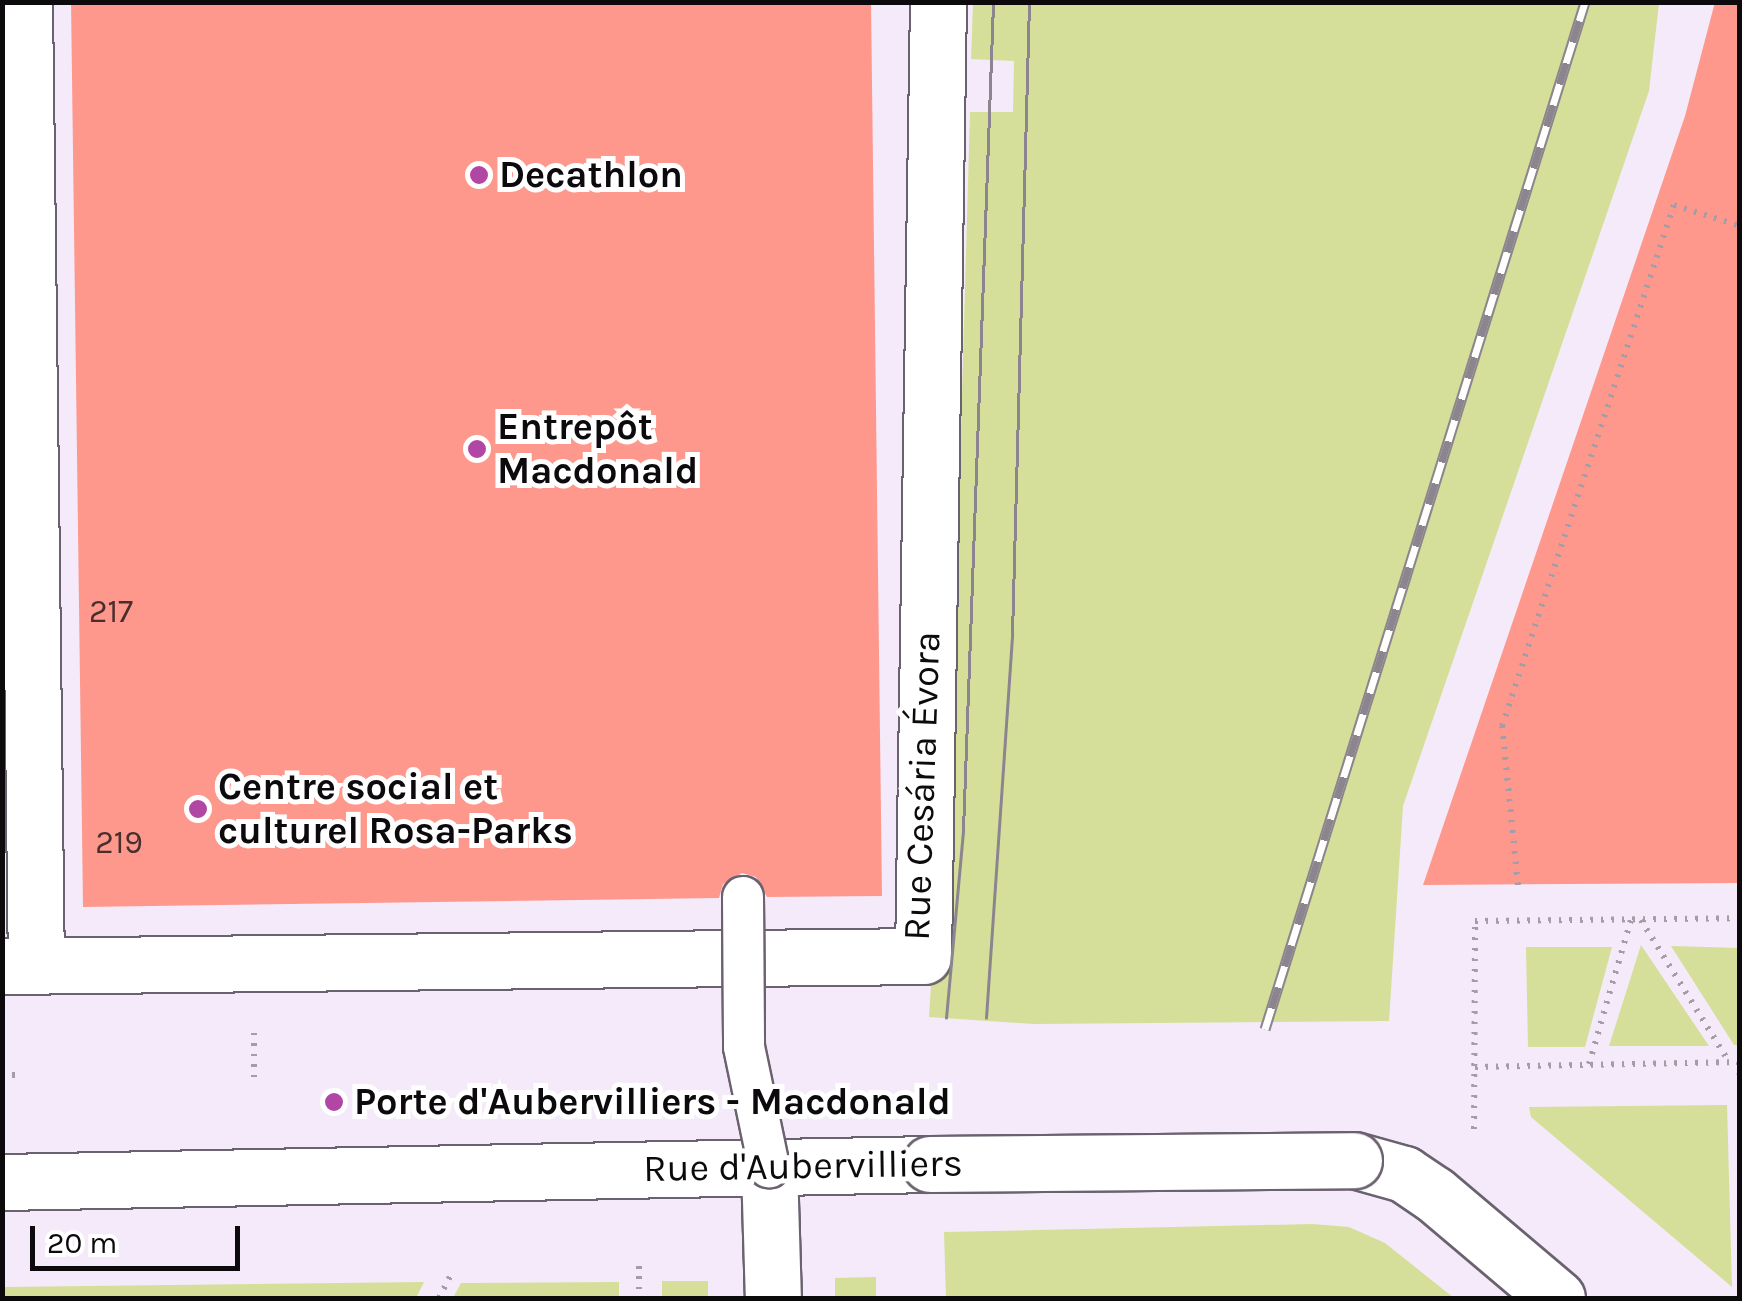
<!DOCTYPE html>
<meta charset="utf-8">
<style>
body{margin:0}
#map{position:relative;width:1742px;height:1301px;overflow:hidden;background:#f5eaf9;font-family:Karla,sans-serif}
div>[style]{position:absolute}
.green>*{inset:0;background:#d5df99}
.building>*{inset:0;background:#fe988d}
.path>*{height:6px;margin-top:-3px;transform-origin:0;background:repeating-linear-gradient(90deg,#a49ca7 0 2.5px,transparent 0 10.5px)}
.roads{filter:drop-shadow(2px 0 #6b626f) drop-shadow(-2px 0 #6b626f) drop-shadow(0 2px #6b626f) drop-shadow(0 -2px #6b626f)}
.pedestrian>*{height:55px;margin:-27.5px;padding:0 27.5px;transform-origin:27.5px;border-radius:27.5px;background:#fff}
.secondary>*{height:55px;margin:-27.5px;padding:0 27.5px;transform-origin:27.5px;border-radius:27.5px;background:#fff}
.tram>*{height:2.5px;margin:-1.25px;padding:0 1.25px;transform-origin:1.25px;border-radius:1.25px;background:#8c858f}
.rail>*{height:11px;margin-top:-5.5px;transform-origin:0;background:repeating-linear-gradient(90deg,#fff 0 22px,#8c858f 0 44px);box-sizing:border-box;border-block:2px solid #8c858f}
.bridges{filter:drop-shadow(2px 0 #6b626f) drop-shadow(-2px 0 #6b626f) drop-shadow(0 2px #6b626f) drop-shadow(0 -2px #6b626f)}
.service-bridge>*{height:40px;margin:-20px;padding:0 20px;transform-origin:20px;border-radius:20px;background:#fff}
.secondary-bridge>*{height:55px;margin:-27.5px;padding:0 27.5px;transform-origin:27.5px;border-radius:27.5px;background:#fff}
.dots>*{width:28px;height:28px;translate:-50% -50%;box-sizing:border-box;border:5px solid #fff;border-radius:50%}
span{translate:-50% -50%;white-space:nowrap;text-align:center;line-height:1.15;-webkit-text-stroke:10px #fff;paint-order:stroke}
.number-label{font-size:32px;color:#492e2e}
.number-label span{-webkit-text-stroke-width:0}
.poi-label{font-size:38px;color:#0d0a0e;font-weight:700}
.left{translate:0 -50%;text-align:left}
.street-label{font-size:38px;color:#0d0a0e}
.frame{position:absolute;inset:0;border:5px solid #0d0a0e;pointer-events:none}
.scale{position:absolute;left:30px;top:1226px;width:210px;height:45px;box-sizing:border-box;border:5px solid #0d0a0e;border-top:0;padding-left:12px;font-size:30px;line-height:35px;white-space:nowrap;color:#0d0a0e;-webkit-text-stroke:8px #fff;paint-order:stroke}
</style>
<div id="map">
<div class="green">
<i style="clip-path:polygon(973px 3px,1659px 3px,1649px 91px,1403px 806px,1389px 1021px,1034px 1024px,929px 1017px,957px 571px,970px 112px,1013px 112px,1014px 61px,971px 59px)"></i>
<i style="clip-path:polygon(1641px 945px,1709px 1046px,1609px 1046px)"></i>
<i style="clip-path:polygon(1671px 946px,1739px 948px,1739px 1045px,1734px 1045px)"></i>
<i style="clip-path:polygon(1526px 947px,1612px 947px,1585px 1047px,1528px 1047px)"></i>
<i style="clip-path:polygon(1727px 1105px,1732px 1287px,1531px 1117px,1529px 1107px)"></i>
<i style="clip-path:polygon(1312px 1224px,1349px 1227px,1385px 1243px,1454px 1298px,946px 1298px,944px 1232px)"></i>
<i style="clip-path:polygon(876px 1277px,876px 1298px,835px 1298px,835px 1278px)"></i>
<i style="clip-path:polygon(662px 1281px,708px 1281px,708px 1298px,662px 1298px)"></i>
<i style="clip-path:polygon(424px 1282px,416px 1298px,2px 1298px,3px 1287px)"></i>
<i style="clip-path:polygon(619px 1282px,619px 1298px,453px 1298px,461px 1283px)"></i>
</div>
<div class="building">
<i style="clip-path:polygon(71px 2px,871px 2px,882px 896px,767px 897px,756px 877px,742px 873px,723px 884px,719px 898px,83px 907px)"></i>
<i style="clip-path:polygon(1715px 2px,1740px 2px,1740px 883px,1423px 885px,1685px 116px)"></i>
</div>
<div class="path">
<i style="left:1518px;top:885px;width:160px;rotate:-95.7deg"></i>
<i style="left:1502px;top:726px;width:549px;rotate:-71.73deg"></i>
<i style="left:1674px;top:205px;width:69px;rotate:17.7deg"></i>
<i style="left:1641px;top:920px;width:167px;rotate:58.2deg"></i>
<i style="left:1739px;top:1062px;width:22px;rotate:87deg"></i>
<i style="left:1589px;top:1064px;width:151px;rotate:-73.8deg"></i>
<i style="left:1475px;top:1067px;width:265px;rotate:-1.1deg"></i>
<i style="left:2px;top:1075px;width:15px"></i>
<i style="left:254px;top:1077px;width:52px;rotate:-90deg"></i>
<i style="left:1474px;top:1129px;width:208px;rotate:-89.7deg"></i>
<i style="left:1475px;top:921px;width:265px;rotate:-0.6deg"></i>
<i style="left:639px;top:1266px;width:32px;rotate:90deg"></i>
<i style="left:439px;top:1298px;width:31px;rotate:-63deg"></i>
</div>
<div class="roads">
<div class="pedestrian">
<i style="left:24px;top:2px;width:964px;rotate:89.29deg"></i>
<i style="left:2px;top:966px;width:921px;rotate:-0.62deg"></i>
<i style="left:923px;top:956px;width:954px;rotate:-89.1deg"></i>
</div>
<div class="secondary">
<i style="left:1354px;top:1160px;width:52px;rotate:15.6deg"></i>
<i style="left:1404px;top:1174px;width:36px;rotate:34deg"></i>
<i style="left:1434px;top:1194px;width:161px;rotate:40.2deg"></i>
<i style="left:769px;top:1167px;width:131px;rotate:88.3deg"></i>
<i style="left:2px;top:1182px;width:928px;rotate:-1.11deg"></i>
</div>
</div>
<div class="tram">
<i style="left:946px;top:1018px;width:189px;rotate:-84.8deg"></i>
<i style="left:963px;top:830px;width:829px;rotate:-87.92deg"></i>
<i style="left:986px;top:1018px;width:384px;rotate:-86.1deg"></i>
<i style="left:1012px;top:635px;width:633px;rotate:-88.46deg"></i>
</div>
<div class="rail">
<i style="left:1265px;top:1029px;width:1076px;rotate:-72.69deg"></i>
</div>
<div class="bridges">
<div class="service-bridge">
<i style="left:743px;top:897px;width:150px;rotate:89.6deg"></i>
<i style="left:744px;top:1047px;width:123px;rotate:78.2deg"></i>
</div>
<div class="secondary-bridge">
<i style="left:930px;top:1164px;width:424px;rotate:-0.5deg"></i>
</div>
</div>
<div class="dots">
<i style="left:479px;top:175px;background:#b246a5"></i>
<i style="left:477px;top:449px;background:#b246a5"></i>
<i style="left:198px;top:809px;background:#b246a5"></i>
<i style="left:334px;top:1102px;background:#b246a5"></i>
</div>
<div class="number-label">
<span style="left:111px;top:612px">217</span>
<span style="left:119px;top:843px">219</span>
</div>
<div class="poi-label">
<span class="left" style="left:499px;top:175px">Decathlon</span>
<span class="left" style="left:497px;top:449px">Entrepôt<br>Macdonald</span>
<span class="left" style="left:218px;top:809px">Centre social et<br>culturel Rosa-Parks</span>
<span class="left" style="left:354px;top:1102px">Porte d'Aubervilliers - Macdonald</span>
</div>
<div class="street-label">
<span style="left:922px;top:786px;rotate:-88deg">Rue Cesária Évora</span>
<span style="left:803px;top:1166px;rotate:-1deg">Rue d'Aubervilliers</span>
</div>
<div class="frame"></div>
<div class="scale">20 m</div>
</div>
